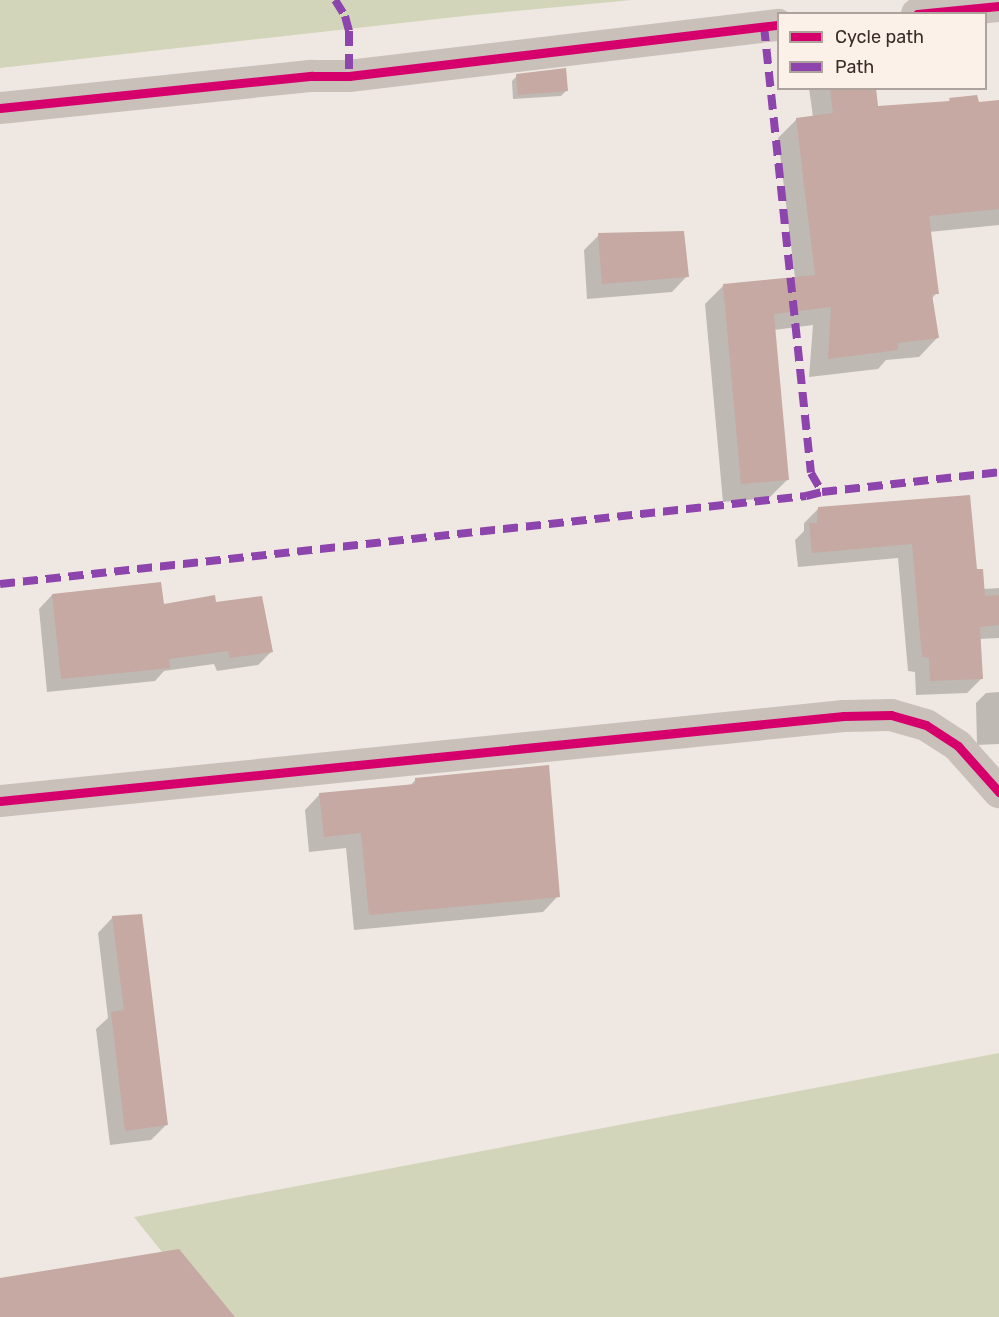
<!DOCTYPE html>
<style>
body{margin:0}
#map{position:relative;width:999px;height:1317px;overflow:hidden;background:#efe8e2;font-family:Rubik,sans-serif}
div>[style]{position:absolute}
.green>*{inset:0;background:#d2d5ba}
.shadow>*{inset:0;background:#0003}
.building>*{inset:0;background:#c5a9a2}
.street>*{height:32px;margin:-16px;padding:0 16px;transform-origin:16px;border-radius:16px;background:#c9c0ba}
.quiet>*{height:8px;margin-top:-4px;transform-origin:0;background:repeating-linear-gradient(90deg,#8e44ad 0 15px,transparent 0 23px)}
.cycleway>*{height:9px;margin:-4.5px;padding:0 4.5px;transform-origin:4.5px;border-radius:4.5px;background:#d6006c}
span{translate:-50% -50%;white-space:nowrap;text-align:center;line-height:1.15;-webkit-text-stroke:4.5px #fcf1e9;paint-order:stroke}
.legend{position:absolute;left:777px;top:12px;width:210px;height:78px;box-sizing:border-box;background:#fcf1e9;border:2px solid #aea29c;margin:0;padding:8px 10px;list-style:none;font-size:18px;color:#3a2c28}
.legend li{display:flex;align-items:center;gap:12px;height:30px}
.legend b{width:30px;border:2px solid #aea29c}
</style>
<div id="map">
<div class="green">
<i style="clip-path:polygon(0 0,632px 0,464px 16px,0 68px)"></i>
<i style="clip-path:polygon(999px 1053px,999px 1317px,214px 1317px,134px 1217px)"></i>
</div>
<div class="shadow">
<i style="clip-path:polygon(517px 76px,566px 91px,561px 96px,513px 99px,512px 81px)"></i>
<i style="clip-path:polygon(809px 88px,874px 88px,877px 108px,947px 102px,950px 100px,978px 104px,999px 102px,999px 225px,929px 232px,937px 293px,931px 299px,937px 338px,919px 357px,886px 360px,878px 369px,809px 377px,813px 325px,774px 330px,788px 479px,769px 498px,723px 502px,705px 304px,724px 285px,795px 278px,778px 138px,797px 119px,813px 117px)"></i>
<i style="clip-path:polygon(599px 235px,687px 276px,672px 292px,587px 299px,584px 250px)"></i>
<i style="clip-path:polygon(969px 496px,976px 570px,983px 589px,999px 588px,999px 638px,979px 639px,981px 679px,967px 693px,916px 695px,915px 672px,908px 671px,898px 558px,798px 567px,795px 540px,804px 531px,804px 523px,819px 508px)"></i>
<i style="clip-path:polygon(52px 595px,162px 606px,215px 604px,271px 652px,258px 665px,217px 671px,214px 664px,164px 671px,155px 681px,47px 692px,39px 609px)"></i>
<i style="clip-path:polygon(999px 692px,999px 744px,977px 745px,976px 703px,986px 693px)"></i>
<i style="clip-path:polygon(416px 779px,558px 896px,543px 912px,354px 930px,346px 848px,309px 852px,305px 810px,320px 794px,410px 786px)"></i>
<i style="clip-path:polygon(113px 917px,166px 1125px,151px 1140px,110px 1145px,96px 1029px,108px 1018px,98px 933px)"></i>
</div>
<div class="building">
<i style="clip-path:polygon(566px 68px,568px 91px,518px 95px,516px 74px)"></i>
<i style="clip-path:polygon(830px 88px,876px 88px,878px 106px,950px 101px,949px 98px,977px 95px,979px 102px,999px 100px,999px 209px,929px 216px,939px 294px,932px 294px,939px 338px,898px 343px,898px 350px,828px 359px,831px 307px,774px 314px,789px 480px,741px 484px,723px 284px,815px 275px,796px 118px,833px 113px)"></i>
<i style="clip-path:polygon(684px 231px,689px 277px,602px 284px,598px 233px)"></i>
<i style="clip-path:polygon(970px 495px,977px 569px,983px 569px,985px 596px,999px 595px,999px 625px,980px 627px,983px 679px,930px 681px,929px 658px,922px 657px,912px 544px,812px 553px,809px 523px,817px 523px,818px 507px)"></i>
<i style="clip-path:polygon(161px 582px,164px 604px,215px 595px,216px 602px,262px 596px,273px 652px,230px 658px,228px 651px,169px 659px,170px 668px,61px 679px,52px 594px)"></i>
<i style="clip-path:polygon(549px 765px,560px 897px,369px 915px,361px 833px,324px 837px,319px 793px,415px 784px,415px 778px)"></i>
<i style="clip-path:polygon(142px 914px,168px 1125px,125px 1131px,111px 1012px,124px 1010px,112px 916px)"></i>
<i style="clip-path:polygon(179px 1249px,235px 1317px,0 1317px,0 1278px)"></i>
</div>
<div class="street">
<i style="left:917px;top:14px;width:82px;rotate:-5.6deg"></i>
<i style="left:0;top:108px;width:314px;rotate:-5.9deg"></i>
<i style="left:312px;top:76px;width:37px"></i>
<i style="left:349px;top:76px;width:432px;rotate:-6.8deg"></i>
<i style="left:0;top:801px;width:848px;rotate:-5.75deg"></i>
<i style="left:844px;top:716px;width:47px;rotate:-1.2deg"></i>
<i style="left:891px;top:715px;width:36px;rotate:16deg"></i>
<i style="left:926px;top:725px;width:38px;rotate:33deg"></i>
<i style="left:958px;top:746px;width:62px;rotate:48.3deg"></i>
</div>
<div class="quiet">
<i style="left:335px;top:0;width:19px;rotate:58deg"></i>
<i style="left:345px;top:16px;width:16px;rotate:75deg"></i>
<i style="left:349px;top:31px;width:45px;rotate:90deg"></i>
<i style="left:764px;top:26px;width:449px;rotate:84deg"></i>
<i style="left:811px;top:473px;width:22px;rotate:60deg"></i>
<i style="left:822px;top:492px;width:178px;rotate:-6.4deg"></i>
<i style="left:0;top:584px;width:811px;rotate:-6.23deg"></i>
<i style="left:806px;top:496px;width:16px;rotate:-14deg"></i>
</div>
<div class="cycleway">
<i style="left:917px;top:14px;width:82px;rotate:-5.6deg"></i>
<i style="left:0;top:108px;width:314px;rotate:-5.9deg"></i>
<i style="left:312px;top:76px;width:37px"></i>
<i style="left:349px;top:76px;width:432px;rotate:-6.8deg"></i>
<i style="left:0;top:801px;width:848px;rotate:-5.75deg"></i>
<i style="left:844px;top:716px;width:47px;rotate:-1.2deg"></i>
<i style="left:891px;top:715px;width:36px;rotate:16deg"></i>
<i style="left:926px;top:725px;width:38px;rotate:33deg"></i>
<i style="left:958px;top:746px;width:62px;rotate:48.3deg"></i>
</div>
<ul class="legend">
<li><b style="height:8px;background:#d6006c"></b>Cycle path</li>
<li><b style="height:8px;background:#8e44ad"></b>Path</li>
</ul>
</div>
